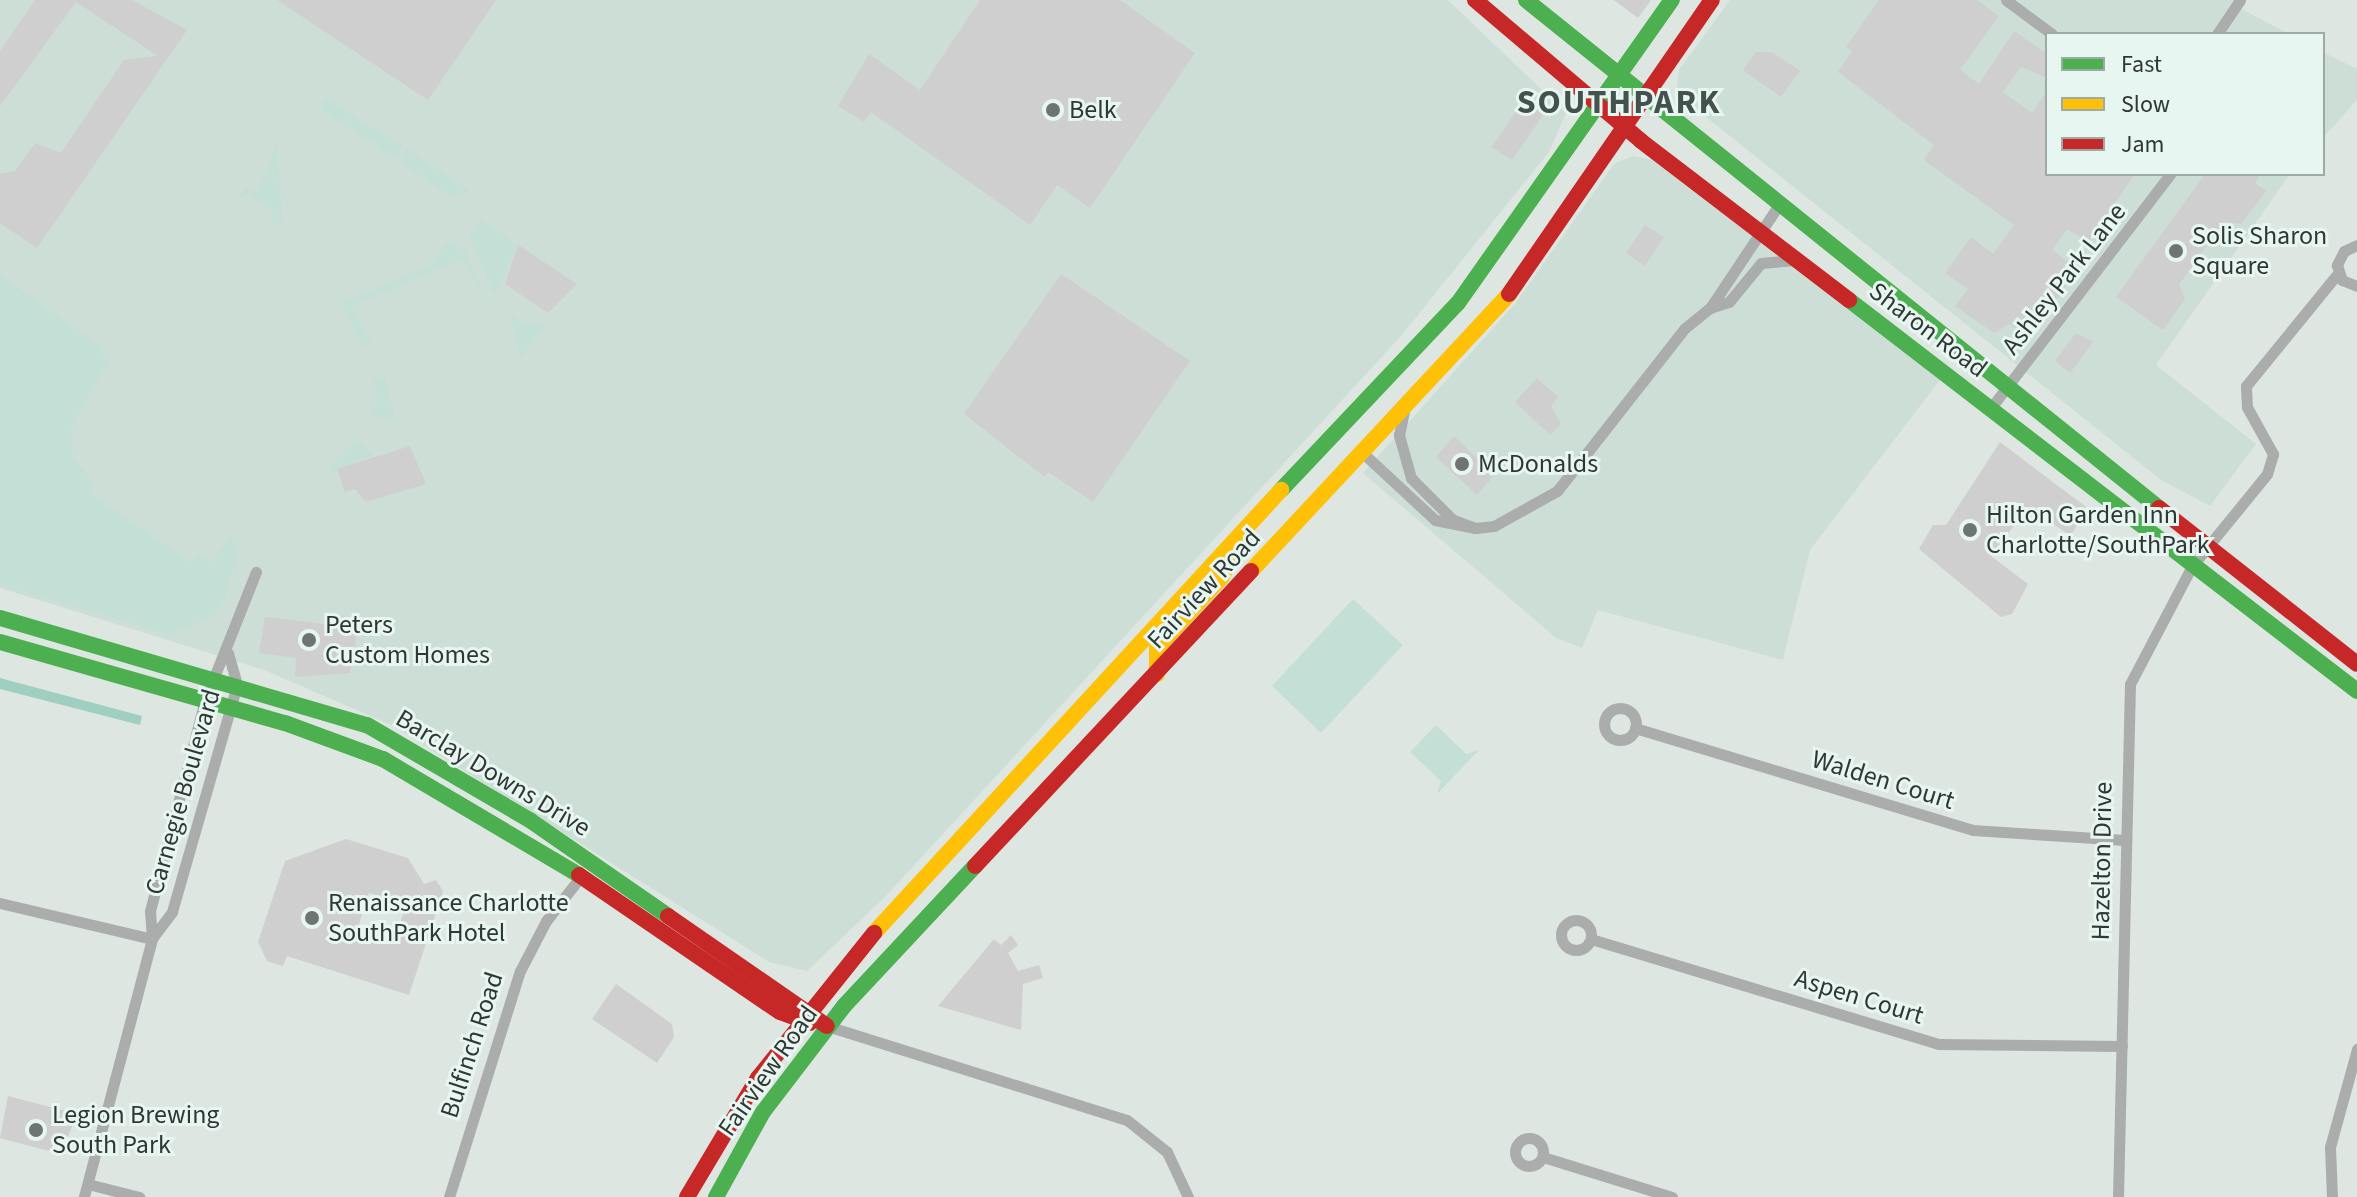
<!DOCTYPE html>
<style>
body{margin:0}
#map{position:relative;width:2357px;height:1197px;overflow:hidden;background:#dee6e2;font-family:"Source Sans 3",sans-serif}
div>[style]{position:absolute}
.built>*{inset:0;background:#cdded7}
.green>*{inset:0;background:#c4dfd5}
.water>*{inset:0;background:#9ecfc0}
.building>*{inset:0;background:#cecfce}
.street>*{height:11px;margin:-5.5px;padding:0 5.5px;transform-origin:5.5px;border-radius:5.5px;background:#aaadac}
.street>.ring{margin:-5.5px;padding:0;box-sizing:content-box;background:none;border:11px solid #aaadac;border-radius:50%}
.fast>*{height:16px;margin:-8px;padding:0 8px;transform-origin:8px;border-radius:8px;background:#4caf50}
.slow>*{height:16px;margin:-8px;padding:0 8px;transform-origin:8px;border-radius:8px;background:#ffc107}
.jam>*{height:16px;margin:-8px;padding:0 8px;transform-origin:8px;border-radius:8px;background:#c62828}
.dots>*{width:22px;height:22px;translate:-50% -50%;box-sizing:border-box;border:4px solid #e7f6f1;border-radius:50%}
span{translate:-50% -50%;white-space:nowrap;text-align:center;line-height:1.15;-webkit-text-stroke:6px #e7f6f1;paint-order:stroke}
.poi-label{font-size:26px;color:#313735}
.left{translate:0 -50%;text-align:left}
.street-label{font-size:26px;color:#313735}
.district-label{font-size:34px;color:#45514d;font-weight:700;letter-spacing:2px}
.legend{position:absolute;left:2045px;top:32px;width:280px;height:144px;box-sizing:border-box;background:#e7f6f1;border:2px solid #9eaaa6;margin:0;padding:10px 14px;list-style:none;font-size:24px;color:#313735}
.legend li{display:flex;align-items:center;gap:16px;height:40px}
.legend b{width:40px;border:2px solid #9eaaa6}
</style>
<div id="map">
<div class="built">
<i style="clip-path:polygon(0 0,1448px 0,1566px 113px,1549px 152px,1401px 336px,884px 898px,807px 971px,769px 962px,391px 725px,264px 670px,0 588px)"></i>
<i style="clip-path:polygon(1730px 0,2241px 0,2238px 7px,2289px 34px,2047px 34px,2047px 174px,2290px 174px,2156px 365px,2256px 444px,2210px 506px,2161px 480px,1676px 93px,1679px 70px)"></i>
<i style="clip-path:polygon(2323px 52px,2357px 69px,2357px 100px,2323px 138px)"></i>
<i style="clip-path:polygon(1633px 156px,1652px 160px,1940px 380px,1810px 550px,1783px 660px,1598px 610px,1582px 648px,1556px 638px,1363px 473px,1514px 305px,1614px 164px)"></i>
</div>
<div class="green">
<i style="clip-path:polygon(324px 98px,403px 146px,395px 158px,321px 109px)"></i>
<i style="clip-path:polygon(277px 146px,282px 220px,276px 225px,270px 220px,274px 211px,248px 194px,238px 199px,246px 188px,256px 193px)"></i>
<i style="clip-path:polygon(406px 148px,470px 191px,452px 197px,398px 161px)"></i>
<i style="clip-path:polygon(480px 219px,518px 245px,494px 295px,469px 235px)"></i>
<i style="clip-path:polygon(449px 241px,466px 252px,485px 300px,463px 259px,351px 307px,371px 343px,363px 347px,341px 303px,428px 266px)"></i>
<i style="clip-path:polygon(0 275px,103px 348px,100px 353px,109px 361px,71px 427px,73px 458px,93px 483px,88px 492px,192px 562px,200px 555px,212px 562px,230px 537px,240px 549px,223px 604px,210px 618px,170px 635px,0 585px)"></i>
<i style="clip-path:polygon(510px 312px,522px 324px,546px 323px,521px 359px)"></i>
<i style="clip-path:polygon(385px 376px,395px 418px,382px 420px,371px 414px,378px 400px,373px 380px)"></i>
<i style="clip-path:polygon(357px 439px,373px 455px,332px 471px,329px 467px)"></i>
<i style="clip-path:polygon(1353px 599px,1403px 645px,1321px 733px,1272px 686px)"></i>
<i style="clip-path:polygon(1436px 725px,1466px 754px,1479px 750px,1437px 794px,1441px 781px,1410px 752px)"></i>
</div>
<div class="water">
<i style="clip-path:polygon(0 678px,142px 716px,140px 725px,0 689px)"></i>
</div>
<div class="building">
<i style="clip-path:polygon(35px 0,132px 0,187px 30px,37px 248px,0 223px,0 174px,15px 171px,35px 143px,61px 153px,124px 60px,158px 56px,76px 2px,0 106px,0 51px)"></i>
<i style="clip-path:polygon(277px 0,496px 0,428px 100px)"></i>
<i style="clip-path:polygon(980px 0,1120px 0,1195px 53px,1090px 208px,1057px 185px,1030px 225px,871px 112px,864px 122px,838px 106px,869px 54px,920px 90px)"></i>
<i style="clip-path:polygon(1614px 0,1651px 0,1638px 18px)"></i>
<i style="clip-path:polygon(1879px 0,1977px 0,1999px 16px,1960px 70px,1979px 84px,2014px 31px,2047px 54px,2047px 78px,2021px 67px,2003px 92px,2032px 113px,2047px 91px,2047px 174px,2135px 174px,2088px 242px,2067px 229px,2052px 250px,2078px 269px,2030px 336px,2009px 324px,1994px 333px,1955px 306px,1968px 289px,1945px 273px,1971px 237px,1993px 254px,2014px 225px,1924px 160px,1934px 145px,1838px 72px,1852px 51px,1846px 47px)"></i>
<i style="clip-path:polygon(1756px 52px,1772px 52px,1800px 71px,1781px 97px,1743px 70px)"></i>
<i style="clip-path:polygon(1525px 98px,1546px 111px,1512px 160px,1492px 147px)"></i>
<i style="clip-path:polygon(2205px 174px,2261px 174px,2255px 183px,2266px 191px,2241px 224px,2223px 222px,2179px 285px,2185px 299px,2163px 330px,2116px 297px)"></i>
<i style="clip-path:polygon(1645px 225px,1664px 237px,1645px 266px,1626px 253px)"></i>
<i style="clip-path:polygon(518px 245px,577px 284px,548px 313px,505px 284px)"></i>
<i style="clip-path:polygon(1061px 274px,1190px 361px,1093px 502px,1048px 472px,1045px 477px,964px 414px)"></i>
<i style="clip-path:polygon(2076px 333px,2093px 342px,2070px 373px,2055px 361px)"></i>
<i style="clip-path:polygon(1537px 378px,1558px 397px,1551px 406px,1561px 424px,1550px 435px,1515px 402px)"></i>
<i style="clip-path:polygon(1454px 436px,1489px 470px,1491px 479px,1477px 495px,1436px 457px)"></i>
<i style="clip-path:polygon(2000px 442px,2086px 507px,2071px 536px,2028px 507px,1991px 556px,2028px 584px,2012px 614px,2001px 617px,1919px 549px,1933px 525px,1946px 525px)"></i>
<i style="clip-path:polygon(410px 446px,426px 484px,366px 502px,355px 489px,345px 492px,337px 469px)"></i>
<i style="clip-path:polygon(265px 617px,358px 628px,350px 673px,295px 677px,296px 658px,259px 653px)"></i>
<i style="clip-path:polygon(evenodd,346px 839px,408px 858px,424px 884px,436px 880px,443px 891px,409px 995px,287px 956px,283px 966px,267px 961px,258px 942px,285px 861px,346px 839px,369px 893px,406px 905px,394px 942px,357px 930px,369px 893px)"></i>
<i style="clip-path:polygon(1011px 935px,1018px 945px,1008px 953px,1018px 971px,1039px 965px,1043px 978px,1023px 984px,1021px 1030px,938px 1006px,994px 939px,1001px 945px)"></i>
<i style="clip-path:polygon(616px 984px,672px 1024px,674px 1037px,657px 1063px,592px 1019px)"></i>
<i style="clip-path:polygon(8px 1096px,77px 1114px,65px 1144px,49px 1151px,0 1138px)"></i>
</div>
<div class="street">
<i style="left:2006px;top:0;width:57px;rotate:36.5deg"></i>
<i style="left:2217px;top:34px;width:41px;rotate:-55.9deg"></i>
<i style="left:1778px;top:206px;width:123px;rotate:123.7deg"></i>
<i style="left:1710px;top:308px;width:20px;rotate:-18deg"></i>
<i style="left:1729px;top:302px;width:50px;rotate:-50.6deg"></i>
<i style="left:1761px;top:263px;width:32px;rotate:-5deg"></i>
<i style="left:2357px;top:245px;width:14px;rotate:155deg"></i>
<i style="left:2344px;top:251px;width:16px;rotate:117deg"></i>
<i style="left:2337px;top:265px;width:16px;rotate:72deg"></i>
<i style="left:2342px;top:280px;width:16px;rotate:22deg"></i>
<i style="left:1990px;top:409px;width:296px;rotate:-52.5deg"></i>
<i style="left:1364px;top:454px;width:97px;rotate:42.9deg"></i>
<i style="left:1435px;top:520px;width:41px;rotate:11.3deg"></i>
<i style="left:1475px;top:528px;width:25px;rotate:-159deg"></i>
<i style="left:1452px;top:519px;width:58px;rotate:-135deg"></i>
<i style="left:1411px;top:478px;width:45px;rotate:-105.6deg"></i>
<i style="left:1399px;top:435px;width:25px;rotate:-78deg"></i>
<i style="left:1475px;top:528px;width:19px;rotate:-6deg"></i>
<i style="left:1494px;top:526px;width:72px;rotate:-29.1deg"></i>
<i style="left:1557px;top:491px;width:207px;rotate:-51.9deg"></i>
<i style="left:1685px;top:328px;width:32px;rotate:-39deg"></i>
<i style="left:228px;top:653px;width:33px;rotate:74deg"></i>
<i style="left:237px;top:685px;width:236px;rotate:106deg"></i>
<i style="left:172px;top:912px;width:34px;rotate:127deg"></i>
<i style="left:152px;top:939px;width:28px;rotate:-94deg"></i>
<i style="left:150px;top:911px;width:218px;rotate:-75.4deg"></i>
<i style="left:205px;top:700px;width:138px;rotate:-68.3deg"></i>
<i class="ring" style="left:1604px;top:708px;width:21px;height:21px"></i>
<i style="left:1635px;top:728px;width:353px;rotate:16.8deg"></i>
<i style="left:1973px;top:830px;width:152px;rotate:3.8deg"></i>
<i style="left:0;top:903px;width:156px;rotate:13.3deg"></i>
<i style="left:152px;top:939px;width:267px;rotate:104.8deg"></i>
<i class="ring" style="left:1561px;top:920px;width:19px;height:19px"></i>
<i style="left:1591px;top:939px;width:363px;rotate:16.8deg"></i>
<i style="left:1939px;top:1044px;width:183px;rotate:0.6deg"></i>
<i style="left:827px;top:1026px;width:314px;rotate:17.4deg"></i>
<i style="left:1127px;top:1120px;width:51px;rotate:38.7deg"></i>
<i style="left:1167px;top:1152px;width:50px;rotate:65deg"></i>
<i class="ring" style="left:1515px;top:1138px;width:17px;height:17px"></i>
<i style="left:1543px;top:1157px;width:135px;rotate:17.2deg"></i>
<i style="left:88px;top:1184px;width:53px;rotate:14.3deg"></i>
<i style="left:449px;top:1197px;width:237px;rotate:-72.6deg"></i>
<i style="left:520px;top:971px;width:56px;rotate:-62.5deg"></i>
<i style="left:546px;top:921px;width:57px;rotate:-52.1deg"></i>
<i style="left:2118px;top:1197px;width:513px;rotate:-88.66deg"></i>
<i style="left:2130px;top:684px;width:133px;rotate:-62.3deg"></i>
<i style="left:2192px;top:566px;width:119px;rotate:-50.8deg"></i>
<i style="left:2267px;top:474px;width:21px;rotate:-73deg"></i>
<i style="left:2273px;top:454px;width:54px;rotate:-119deg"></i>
<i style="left:2247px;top:407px;width:21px;rotate:-93deg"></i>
<i style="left:2246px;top:386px;width:146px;rotate:-50.8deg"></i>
<i style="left:2332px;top:1197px;width:50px;rotate:-92.3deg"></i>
<i style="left:2330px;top:1147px;width:102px;rotate:-74.6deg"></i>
</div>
<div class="fast">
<i style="left:1526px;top:0;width:812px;rotate:38.75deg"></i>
<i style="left:1849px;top:300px;width:641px;rotate:37.58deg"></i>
<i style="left:1281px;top:490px;width:257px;rotate:-46.6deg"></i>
<i style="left:1458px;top:303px;width:371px;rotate:-54.8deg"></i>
<i style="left:0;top:618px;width:382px;rotate:16.3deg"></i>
<i style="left:367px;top:725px;width:190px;rotate:30.3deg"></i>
<i style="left:531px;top:821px;width:167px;rotate:34.7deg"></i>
<i style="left:0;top:642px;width:296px;rotate:15.9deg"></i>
<i style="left:285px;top:723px;width:104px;rotate:20.2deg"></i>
<i style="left:383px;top:759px;width:228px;rotate:30.6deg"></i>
<i style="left:716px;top:1197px;width:97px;rotate:-61.1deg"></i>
<i style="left:763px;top:1112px;width:133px;rotate:-52.6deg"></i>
<i style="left:844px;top:1006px;width:192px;rotate:-46.9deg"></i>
</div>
<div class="slow">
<i style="left:1251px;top:571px;width:379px;rotate:-47deg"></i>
<i style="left:1157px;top:674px;width:26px;rotate:-90deg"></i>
<i style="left:1157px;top:648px;width:95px;rotate:-47.6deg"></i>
<i style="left:1221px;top:578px;width:48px;rotate:-60.3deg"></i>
<i style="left:874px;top:933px;width:602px;rotate:-47.43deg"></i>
</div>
<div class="jam">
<i style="left:1475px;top:0;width:218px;rotate:40.3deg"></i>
<i style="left:1641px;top:141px;width:262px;rotate:37.4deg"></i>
<i style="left:1509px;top:294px;width:357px;rotate:-55.4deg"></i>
<i style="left:2159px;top:508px;width:252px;rotate:38.2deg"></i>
<i style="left:975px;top:866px;width:404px;rotate:-46.9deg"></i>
<i style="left:579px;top:875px;width:243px;rotate:34.3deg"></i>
<i style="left:780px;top:1012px;width:32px;rotate:20deg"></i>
<i style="left:668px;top:916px;width:193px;rotate:34.7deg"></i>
<i style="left:687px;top:1197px;width:139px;rotate:-59.2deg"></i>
<i style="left:758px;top:1078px;width:186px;rotate:-51.3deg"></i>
</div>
<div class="dots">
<i style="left:1053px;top:110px;background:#6e7472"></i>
<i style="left:2176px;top:251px;background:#6e7472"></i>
<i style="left:1462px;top:464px;background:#6e7472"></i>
<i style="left:1970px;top:530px;background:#6e7472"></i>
<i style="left:309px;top:640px;background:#6e7472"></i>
<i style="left:312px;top:918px;background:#6e7472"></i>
<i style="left:36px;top:1130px;background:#6e7472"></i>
</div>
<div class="poi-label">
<span class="left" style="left:1069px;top:110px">Belk</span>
<span class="left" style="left:2192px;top:251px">Solis Sharon<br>Square</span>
<span class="left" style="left:1478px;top:464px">McDonalds</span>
<span class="left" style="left:1986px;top:530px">Hilton Garden Inn<br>Charlotte/SouthPark</span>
<span class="left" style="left:325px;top:640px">Peters<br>Custom Homes</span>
<span class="left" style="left:328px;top:918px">Renaissance Charlotte<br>SouthPark Hotel</span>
<span class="left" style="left:52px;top:1130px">Legion Brewing<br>South Park</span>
</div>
<div class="street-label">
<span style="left:2064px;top:279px;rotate:-52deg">Ashley Park Lane</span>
<span style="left:1928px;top:330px;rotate:37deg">Sharon Road</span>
<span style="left:1204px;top:589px;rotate:-47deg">Fairview Road</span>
<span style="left:493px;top:773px;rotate:31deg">Barclay Downs Drive</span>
<span style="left:1883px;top:780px;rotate:17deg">Walden Court</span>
<span style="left:183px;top:792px;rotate:-74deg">Carnegie Boulevard</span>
<span style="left:2102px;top:861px;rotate:-89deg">Hazelton Drive</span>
<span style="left:1859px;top:997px;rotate:17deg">Aspen Court</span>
<span style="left:472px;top:1045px;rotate:-72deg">Bulfinch Road</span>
<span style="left:768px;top:1071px;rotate:-55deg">Fairview Road</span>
</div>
<div class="district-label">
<span style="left:1619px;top:103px">SOUTHPARK</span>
</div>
<ul class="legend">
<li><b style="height:10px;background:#4caf50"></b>Fast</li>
<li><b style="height:10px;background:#ffc107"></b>Slow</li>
<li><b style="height:10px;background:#c62828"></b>Jam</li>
</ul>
</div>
